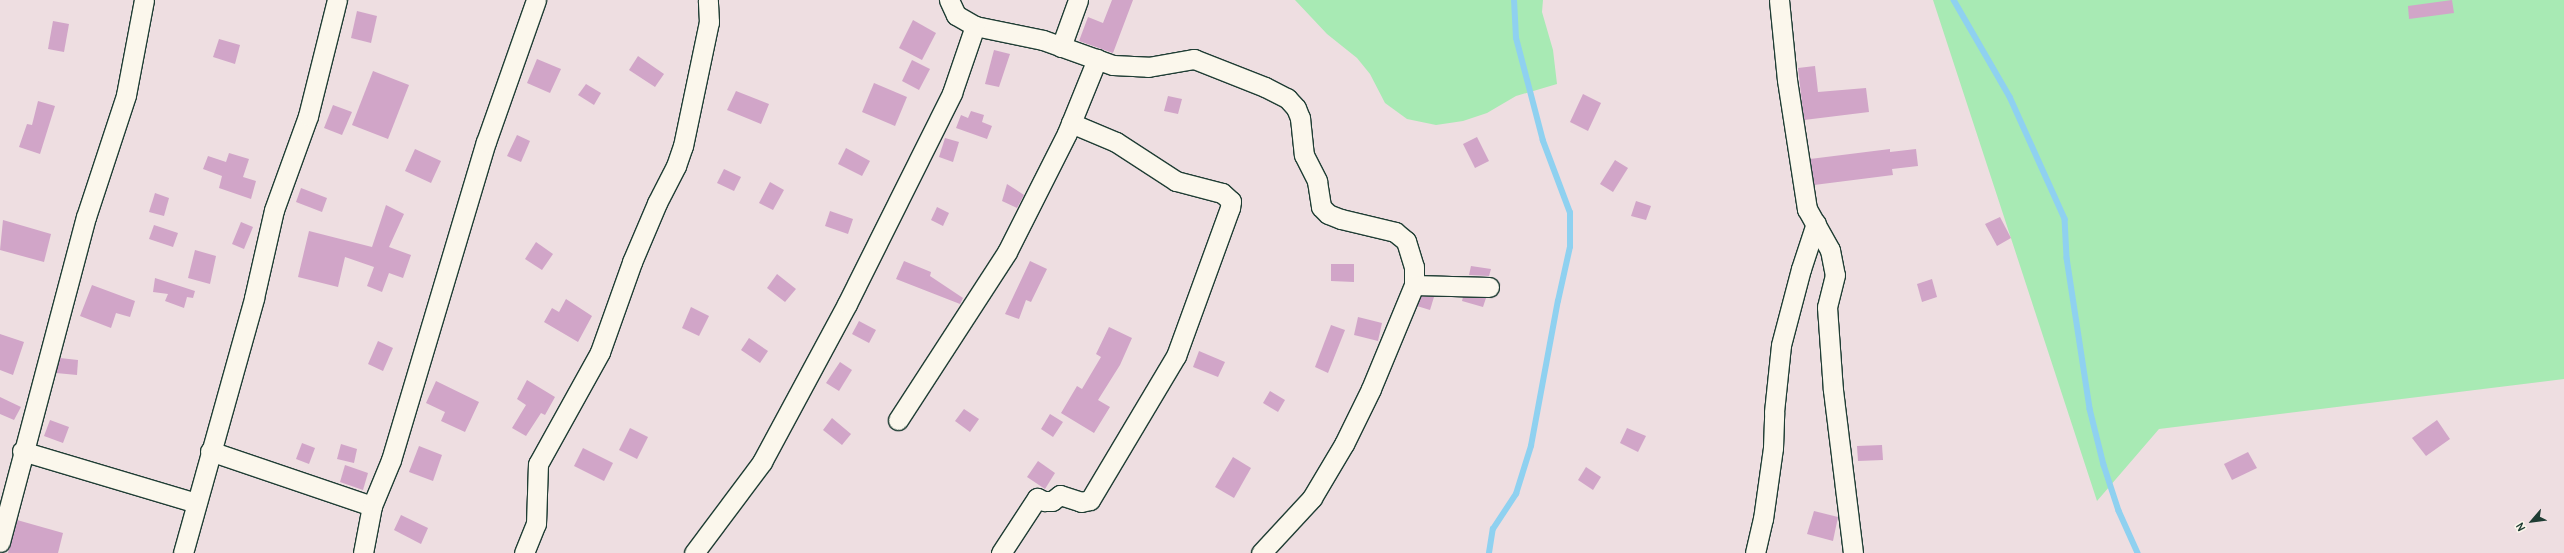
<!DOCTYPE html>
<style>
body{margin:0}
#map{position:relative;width:2564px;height:553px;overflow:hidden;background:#eedee1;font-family:Pangolin,sans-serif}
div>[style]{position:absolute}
.green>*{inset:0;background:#a8eab4}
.stream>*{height:5.5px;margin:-2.75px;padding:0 2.75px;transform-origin:2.75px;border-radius:2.75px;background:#8fd1f0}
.building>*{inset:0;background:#d1a5c8}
.roads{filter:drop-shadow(1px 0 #1f3d34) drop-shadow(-1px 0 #1f3d34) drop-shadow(0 1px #1f3d34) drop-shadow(0 -1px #1f3d34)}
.minor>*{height:19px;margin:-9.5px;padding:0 9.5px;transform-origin:9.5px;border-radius:9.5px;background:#fbf7ec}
span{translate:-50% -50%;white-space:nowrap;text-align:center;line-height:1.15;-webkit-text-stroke:3px #fbf7ec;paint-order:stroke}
.north{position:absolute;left:2512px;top:501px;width:40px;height:40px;-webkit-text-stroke:3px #fbf7ec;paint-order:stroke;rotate:242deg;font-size:11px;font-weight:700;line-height:16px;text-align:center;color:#1f3d34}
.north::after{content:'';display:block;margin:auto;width:14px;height:18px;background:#1f3d34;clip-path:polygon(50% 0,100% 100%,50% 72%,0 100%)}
</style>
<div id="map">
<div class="green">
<i style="clip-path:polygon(1295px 0,1543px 0,1542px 12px,1553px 50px,1557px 84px,1516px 96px,1487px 113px,1463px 121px,1436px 125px,1407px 119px,1385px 103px,1370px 74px,1357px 58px,1327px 34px)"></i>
<i style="clip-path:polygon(1933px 0,2564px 0,2564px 379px,2159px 429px,2097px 501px)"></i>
</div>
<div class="stream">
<i style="left:1954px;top:0;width:112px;rotate:60deg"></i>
<i style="left:2010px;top:97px;width:134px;rotate:65.7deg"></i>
<i style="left:2065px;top:219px;width:39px;rotate:87deg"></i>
<i style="left:2067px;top:258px;width:153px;rotate:81.3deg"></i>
<i style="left:2090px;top:409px;width:58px;rotate:76deg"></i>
<i style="left:2104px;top:465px;width:48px;rotate:71.9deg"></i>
<i style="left:2119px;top:511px;width:46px;rotate:65.7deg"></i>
<i style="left:1489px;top:553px;width:24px;rotate:-81deg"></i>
<i style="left:1493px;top:529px;width:42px;rotate:-56.7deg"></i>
<i style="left:1516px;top:494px;width:50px;rotate:-72.6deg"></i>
<i style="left:1531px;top:446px;width:147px;rotate:-79.5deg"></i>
<i style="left:1558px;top:301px;width:55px;rotate:-77.5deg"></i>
<i style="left:1570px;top:247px;width:34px;rotate:-90deg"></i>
<i style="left:1570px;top:213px;width:77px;rotate:-110.6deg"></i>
<i style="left:1543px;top:141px;width:106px;rotate:-104.7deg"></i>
<i style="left:1516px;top:38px;width:38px;rotate:-93deg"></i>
</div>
<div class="building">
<i style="clip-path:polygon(1112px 0,1133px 0,1113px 53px,1079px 41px,1088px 17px,1103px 23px)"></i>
<i style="clip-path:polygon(2452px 0,2454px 13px,2409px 19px,2408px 6px)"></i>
<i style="clip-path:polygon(357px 11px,377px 16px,371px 43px,351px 38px)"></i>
<i style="clip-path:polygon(913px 20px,936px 33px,922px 60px,899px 48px)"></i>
<i style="clip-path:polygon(53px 21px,69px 24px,64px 52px,48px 49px)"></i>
<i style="clip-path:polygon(219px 39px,240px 45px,235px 64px,213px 57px)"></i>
<i style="clip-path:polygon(994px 50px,1010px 54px,999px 87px,985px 84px)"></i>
<i style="clip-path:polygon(638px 56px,664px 74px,655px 87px,629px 70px)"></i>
<i style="clip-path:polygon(537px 59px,561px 69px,550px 93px,527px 83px)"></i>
<i style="clip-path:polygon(912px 60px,930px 69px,919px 90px,902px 81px)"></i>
<i style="clip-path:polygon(1815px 66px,1818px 92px,1866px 88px,1869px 112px,1804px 120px,1798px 68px)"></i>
<i style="clip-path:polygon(373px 71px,409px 85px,388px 139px,352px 125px)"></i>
<i style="clip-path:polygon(874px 83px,907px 97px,895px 126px,862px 112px)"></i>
<i style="clip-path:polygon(586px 84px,601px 93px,594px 105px,578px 95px)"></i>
<i style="clip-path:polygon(736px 91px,769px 104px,761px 124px,727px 110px)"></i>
<i style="clip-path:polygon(1583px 94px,1601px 103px,1588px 131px,1570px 122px)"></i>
<i style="clip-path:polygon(1168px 96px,1182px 99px,1178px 114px,1164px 111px)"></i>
<i style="clip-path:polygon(38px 101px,55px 106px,40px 154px,19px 147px,27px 124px,32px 125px)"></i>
<i style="clip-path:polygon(333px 105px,352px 112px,342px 135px,324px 128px)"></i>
<i style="clip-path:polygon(971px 111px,984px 115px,982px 122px,992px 126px,987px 139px,956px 128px,961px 115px,968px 118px)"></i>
<i style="clip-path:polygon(517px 135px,530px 141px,521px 162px,507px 156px)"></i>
<i style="clip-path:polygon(1477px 137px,1489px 161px,1475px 168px,1463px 144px)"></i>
<i style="clip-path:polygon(945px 138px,959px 142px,953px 162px,939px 157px)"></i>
<i style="clip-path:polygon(846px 148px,870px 161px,862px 176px,838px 164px)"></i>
<i style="clip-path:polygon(415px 149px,441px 161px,431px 183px,405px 171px)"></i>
<i style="clip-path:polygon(1890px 149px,1890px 152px,1916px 149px,1918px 166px,1892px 169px,1893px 175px,1814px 185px,1810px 159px)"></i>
<i style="clip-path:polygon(229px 153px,249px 159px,243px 177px,256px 181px,251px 199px,219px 188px,222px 176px,203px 169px,208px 156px,226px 162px)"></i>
<i style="clip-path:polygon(1615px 160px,1628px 168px,1613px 192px,1600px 184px)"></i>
<i style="clip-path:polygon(724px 169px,741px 177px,734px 191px,717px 183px)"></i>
<i style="clip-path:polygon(770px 182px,784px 190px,773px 210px,759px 203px)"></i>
<i style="clip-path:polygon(1007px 184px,1024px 195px,1017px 208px,1002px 201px)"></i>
<i style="clip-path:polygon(301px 188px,327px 198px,322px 212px,296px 202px)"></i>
<i style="clip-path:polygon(155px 193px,169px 198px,164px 216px,149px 212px)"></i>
<i style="clip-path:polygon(1636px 201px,1651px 206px,1646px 220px,1631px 216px)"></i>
<i style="clip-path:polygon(386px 205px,404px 214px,389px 247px,411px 255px,403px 278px,389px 273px,382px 292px,367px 286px,374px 267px,345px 257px,338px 287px,298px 277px,309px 231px,372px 247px)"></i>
<i style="clip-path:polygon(937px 207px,949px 213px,943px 226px,931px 220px)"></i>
<i style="clip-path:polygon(830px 211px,853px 219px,848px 234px,825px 226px)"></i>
<i style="clip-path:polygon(2000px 217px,2011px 238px,1997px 246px,1985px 224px)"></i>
<i style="clip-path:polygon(3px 220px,51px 234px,44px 262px,0 250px)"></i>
<i style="clip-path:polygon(241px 222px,253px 227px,244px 249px,232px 244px)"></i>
<i style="clip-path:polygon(154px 225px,178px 233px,173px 247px,149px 239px)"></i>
<i style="clip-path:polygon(536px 242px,553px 254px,542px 270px,525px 259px)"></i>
<i style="clip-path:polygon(195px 250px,216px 256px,210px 284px,188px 278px)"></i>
<i style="clip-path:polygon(904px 261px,931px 272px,930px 276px,963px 298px,960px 304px,896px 279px)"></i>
<i style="clip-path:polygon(1030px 261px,1047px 269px,1031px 302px,1026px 300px,1019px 319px,1005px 314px)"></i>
<i style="clip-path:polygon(1331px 264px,1354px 264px,1354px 282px,1331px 281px)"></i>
<i style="clip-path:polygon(1471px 266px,1491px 269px,1489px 276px,1469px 275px)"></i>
<i style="clip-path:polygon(777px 274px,796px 289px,785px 302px,767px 288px)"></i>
<i style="clip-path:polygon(155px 278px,195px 291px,193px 298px,187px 297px,184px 308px,165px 301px,168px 294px,153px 292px)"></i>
<i style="clip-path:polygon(1932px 279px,1937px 297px,1922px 302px,1917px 284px)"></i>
<i style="clip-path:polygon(92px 285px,135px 301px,130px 317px,116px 313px,111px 328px,80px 316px)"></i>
<i style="clip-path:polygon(1421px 296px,1434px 297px,1430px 310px,1417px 306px)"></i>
<i style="clip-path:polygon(1463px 297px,1486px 298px,1483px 307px,1462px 301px)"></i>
<i style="clip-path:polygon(566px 299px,592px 316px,578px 342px,544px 322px,552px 308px,559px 312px)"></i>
<i style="clip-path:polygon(691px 307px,709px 316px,699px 336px,682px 328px)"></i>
<i style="clip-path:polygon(1358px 317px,1382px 323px,1378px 341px,1354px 335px)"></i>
<i style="clip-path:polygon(859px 321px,876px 330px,869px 343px,852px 334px)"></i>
<i style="clip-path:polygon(1331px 325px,1345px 330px,1328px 373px,1315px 367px)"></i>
<i style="clip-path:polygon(1109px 327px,1132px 338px,1120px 365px,1098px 400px,1110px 407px,1094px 433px,1061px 413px,1077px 386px,1082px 389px,1101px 357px,1096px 354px)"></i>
<i style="clip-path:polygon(0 334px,24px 342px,13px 375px,0 370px)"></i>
<i style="clip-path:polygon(749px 338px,768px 351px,760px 363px,741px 350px)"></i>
<i style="clip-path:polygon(378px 341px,393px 348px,383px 371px,368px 364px)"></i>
<i style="clip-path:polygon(1199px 351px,1225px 362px,1218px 377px,1193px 367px)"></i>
<i style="clip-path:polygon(60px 358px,78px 360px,77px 375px,56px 373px)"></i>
<i style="clip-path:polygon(840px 362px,852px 370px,839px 391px,826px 383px)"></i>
<i style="clip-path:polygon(527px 380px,555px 397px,545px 415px,541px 413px,526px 436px,512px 428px,526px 405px,517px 399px)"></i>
<i style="clip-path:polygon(436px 381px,479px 402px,465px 432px,441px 421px,445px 412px,426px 403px)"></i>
<i style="clip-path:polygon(1270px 391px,1285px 400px,1278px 412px,1263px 403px)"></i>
<i style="clip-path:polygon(0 397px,21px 407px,14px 420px,0 414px)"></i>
<i style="clip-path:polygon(964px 409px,979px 419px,970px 432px,955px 421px)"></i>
<i style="clip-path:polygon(1050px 414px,1063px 422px,1053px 437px,1041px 429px)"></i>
<i style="clip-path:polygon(832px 418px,851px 434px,842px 445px,823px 430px)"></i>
<i style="clip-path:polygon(50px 420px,69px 427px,63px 443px,44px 436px)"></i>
<i style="clip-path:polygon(2437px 420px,2450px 439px,2426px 456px,2412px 438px)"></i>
<i style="clip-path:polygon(630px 428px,648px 437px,637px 459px,619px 450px)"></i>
<i style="clip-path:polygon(1627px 428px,1646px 436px,1638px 452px,1620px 443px)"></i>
<i style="clip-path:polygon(302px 443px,315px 448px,309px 464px,296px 459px)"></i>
<i style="clip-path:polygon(341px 444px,357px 449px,354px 463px,337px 459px)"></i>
<i style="clip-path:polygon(1882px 445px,1883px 460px,1858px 461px,1857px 446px)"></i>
<i style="clip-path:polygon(419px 446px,442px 455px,433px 481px,409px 472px)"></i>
<i style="clip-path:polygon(583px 448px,613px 463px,604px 481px,574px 466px)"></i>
<i style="clip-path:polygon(2248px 452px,2257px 468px,2232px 480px,2224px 464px)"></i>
<i style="clip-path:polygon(1233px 457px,1251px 468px,1234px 498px,1215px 487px)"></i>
<i style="clip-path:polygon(1038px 461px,1055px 473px,1045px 489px,1027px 477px)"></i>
<i style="clip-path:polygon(345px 465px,368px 473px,363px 490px,340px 482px)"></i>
<i style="clip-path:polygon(1586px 467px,1601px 477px,1593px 490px,1578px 480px)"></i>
<i style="clip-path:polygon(1814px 511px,1838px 517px,1833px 541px,1807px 534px)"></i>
<i style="clip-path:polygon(401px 515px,428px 528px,421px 544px,394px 530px)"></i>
<i style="clip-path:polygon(17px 520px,63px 533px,58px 553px,8px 553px)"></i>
</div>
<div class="roads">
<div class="minor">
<i style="left:1779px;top:0;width:80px;rotate:84.3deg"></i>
<i style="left:1787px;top:80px;width:131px;rotate:81.2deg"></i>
<i style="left:1807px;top:209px;width:47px;rotate:60.7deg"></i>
<i style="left:1830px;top:250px;width:25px;rotate:79deg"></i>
<i style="left:1835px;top:275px;width:33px;rotate:104deg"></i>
<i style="left:1827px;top:307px;width:83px;rotate:85.9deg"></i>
<i style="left:1833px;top:390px;width:164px;rotate:83deg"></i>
<i style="left:975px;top:26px;width:69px;rotate:11.6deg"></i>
<i style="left:1043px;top:40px;width:74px;rotate:19.7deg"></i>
<i style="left:1113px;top:65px;width:35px;rotate:3deg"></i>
<i style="left:1148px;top:67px;width:47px;rotate:-9.9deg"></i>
<i style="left:1194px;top:59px;width:76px;rotate:21.5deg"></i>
<i style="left:1265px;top:87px;width:25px;rotate:27deg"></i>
<i style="left:1287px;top:98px;width:13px;rotate:48deg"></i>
<i style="left:1296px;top:108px;width:11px;rotate:68deg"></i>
<i style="left:1300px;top:118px;width:37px;rotate:84deg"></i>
<i style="left:1304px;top:155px;width:29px;rotate:63deg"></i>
<i style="left:1317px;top:181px;width:26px;rotate:81deg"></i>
<i style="left:1321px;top:207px;width:10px;rotate:45deg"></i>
<i style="left:1328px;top:214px;width:14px;rotate:21deg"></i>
<i style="left:1341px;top:219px;width:56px;rotate:13.5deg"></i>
<i style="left:1395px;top:232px;width:14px;rotate:39deg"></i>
<i style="left:1406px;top:241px;width:27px;rotate:73deg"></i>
<i style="left:1414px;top:267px;width:18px;rotate:90deg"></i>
<i style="left:1414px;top:285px;width:113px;rotate:112.5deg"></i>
<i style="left:1371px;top:389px;width:61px;rotate:116.1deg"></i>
<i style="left:1344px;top:444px;width:63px;rotate:120.7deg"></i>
<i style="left:1312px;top:498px;width:75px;rotate:132.8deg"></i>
<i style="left:1061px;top:47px;width:50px;rotate:-70.1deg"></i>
<i style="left:1414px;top:285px;width:75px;rotate:1.5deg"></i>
<i style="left:898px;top:420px;width:200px;rotate:-57deg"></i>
<i style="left:1007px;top:252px;width:133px;rotate:-63.2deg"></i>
<i style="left:1067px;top:133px;width:80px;rotate:-67.9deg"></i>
<i style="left:22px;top:451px;width:182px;rotate:16.6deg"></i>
<i style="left:210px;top:451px;width:171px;rotate:18.8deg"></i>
<i style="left:0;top:542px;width:336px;rotate:-75.2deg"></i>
<i style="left:86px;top:217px;width:128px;rotate:-71.8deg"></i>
<i style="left:126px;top:95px;width:97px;rotate:-79.3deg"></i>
<i style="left:183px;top:553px;width:265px;rotate:-74.4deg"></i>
<i style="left:254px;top:298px;width:90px;rotate:-77.2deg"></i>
<i style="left:274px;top:210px;width:100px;rotate:-70.1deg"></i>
<i style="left:308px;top:116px;width:120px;rotate:-76deg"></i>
<i style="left:363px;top:553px;width:48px;rotate:-79.2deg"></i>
<i style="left:372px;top:506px;width:50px;rotate:-67.6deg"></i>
<i style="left:391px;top:460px;width:332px;rotate:-73.4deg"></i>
<i style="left:486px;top:142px;width:151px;rotate:-70.6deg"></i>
<i style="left:524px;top:553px;width:31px;rotate:-68deg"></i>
<i style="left:536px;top:524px;width:60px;rotate:-88.1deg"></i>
<i style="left:538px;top:464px;width:128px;rotate:-61deg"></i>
<i style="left:600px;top:352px;width:96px;rotate:-70.4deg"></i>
<i style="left:632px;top:262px;width:64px;rotate:-67deg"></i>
<i style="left:657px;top:203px;width:42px;rotate:-62.8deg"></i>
<i style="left:676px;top:166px;width:21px;rotate:-71deg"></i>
<i style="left:683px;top:146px;width:127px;rotate:-78.2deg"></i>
<i style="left:709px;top:22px;width:22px;rotate:-93deg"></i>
<i style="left:694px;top:553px;width:114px;rotate:-53.2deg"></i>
<i style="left:762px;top:462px;width:179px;rotate:-61.7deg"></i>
<i style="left:847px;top:304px;width:236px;rotate:-63.5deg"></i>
<i style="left:952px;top:93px;width:71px;rotate:-71.1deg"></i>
<i style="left:975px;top:26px;width:22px;rotate:-150deg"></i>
<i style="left:956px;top:15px;width:17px;rotate:-115deg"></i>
<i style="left:1001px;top:553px;width:66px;rotate:-56.8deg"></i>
<i style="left:1037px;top:498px;width:8px;rotate:23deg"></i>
<i style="left:1044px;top:501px;width:8px"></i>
<i style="left:1052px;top:501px;width:10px;rotate:-37deg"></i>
<i style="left:1060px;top:495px;width:22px;rotate:18deg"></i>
<i style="left:1081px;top:502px;width:9px;rotate:-13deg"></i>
<i style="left:1090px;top:500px;width:168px;rotate:-59.2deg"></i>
<i style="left:1176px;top:356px;width:158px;rotate:-70deg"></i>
<i style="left:1230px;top:208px;width:7px;rotate:-82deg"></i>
<i style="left:1231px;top:201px;width:12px;rotate:-138deg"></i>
<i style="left:1222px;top:193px;width:48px;rotate:-165.4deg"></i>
<i style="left:1176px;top:181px;width:72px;rotate:-147deg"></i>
<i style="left:1116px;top:142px;width:49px;rotate:-157.1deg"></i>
<i style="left:1755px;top:553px;width:35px;rotate:-77deg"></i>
<i style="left:1763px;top:519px;width:72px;rotate:-82deg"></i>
<i style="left:1773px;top:448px;width:36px;rotate:-88deg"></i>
<i style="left:1774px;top:412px;width:67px;rotate:-84deg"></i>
<i style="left:1781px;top:345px;width:79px;rotate:-75.3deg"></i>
<i style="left:1801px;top:269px;width:48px;rotate:-71.9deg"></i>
</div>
</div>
<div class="north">N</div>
</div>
